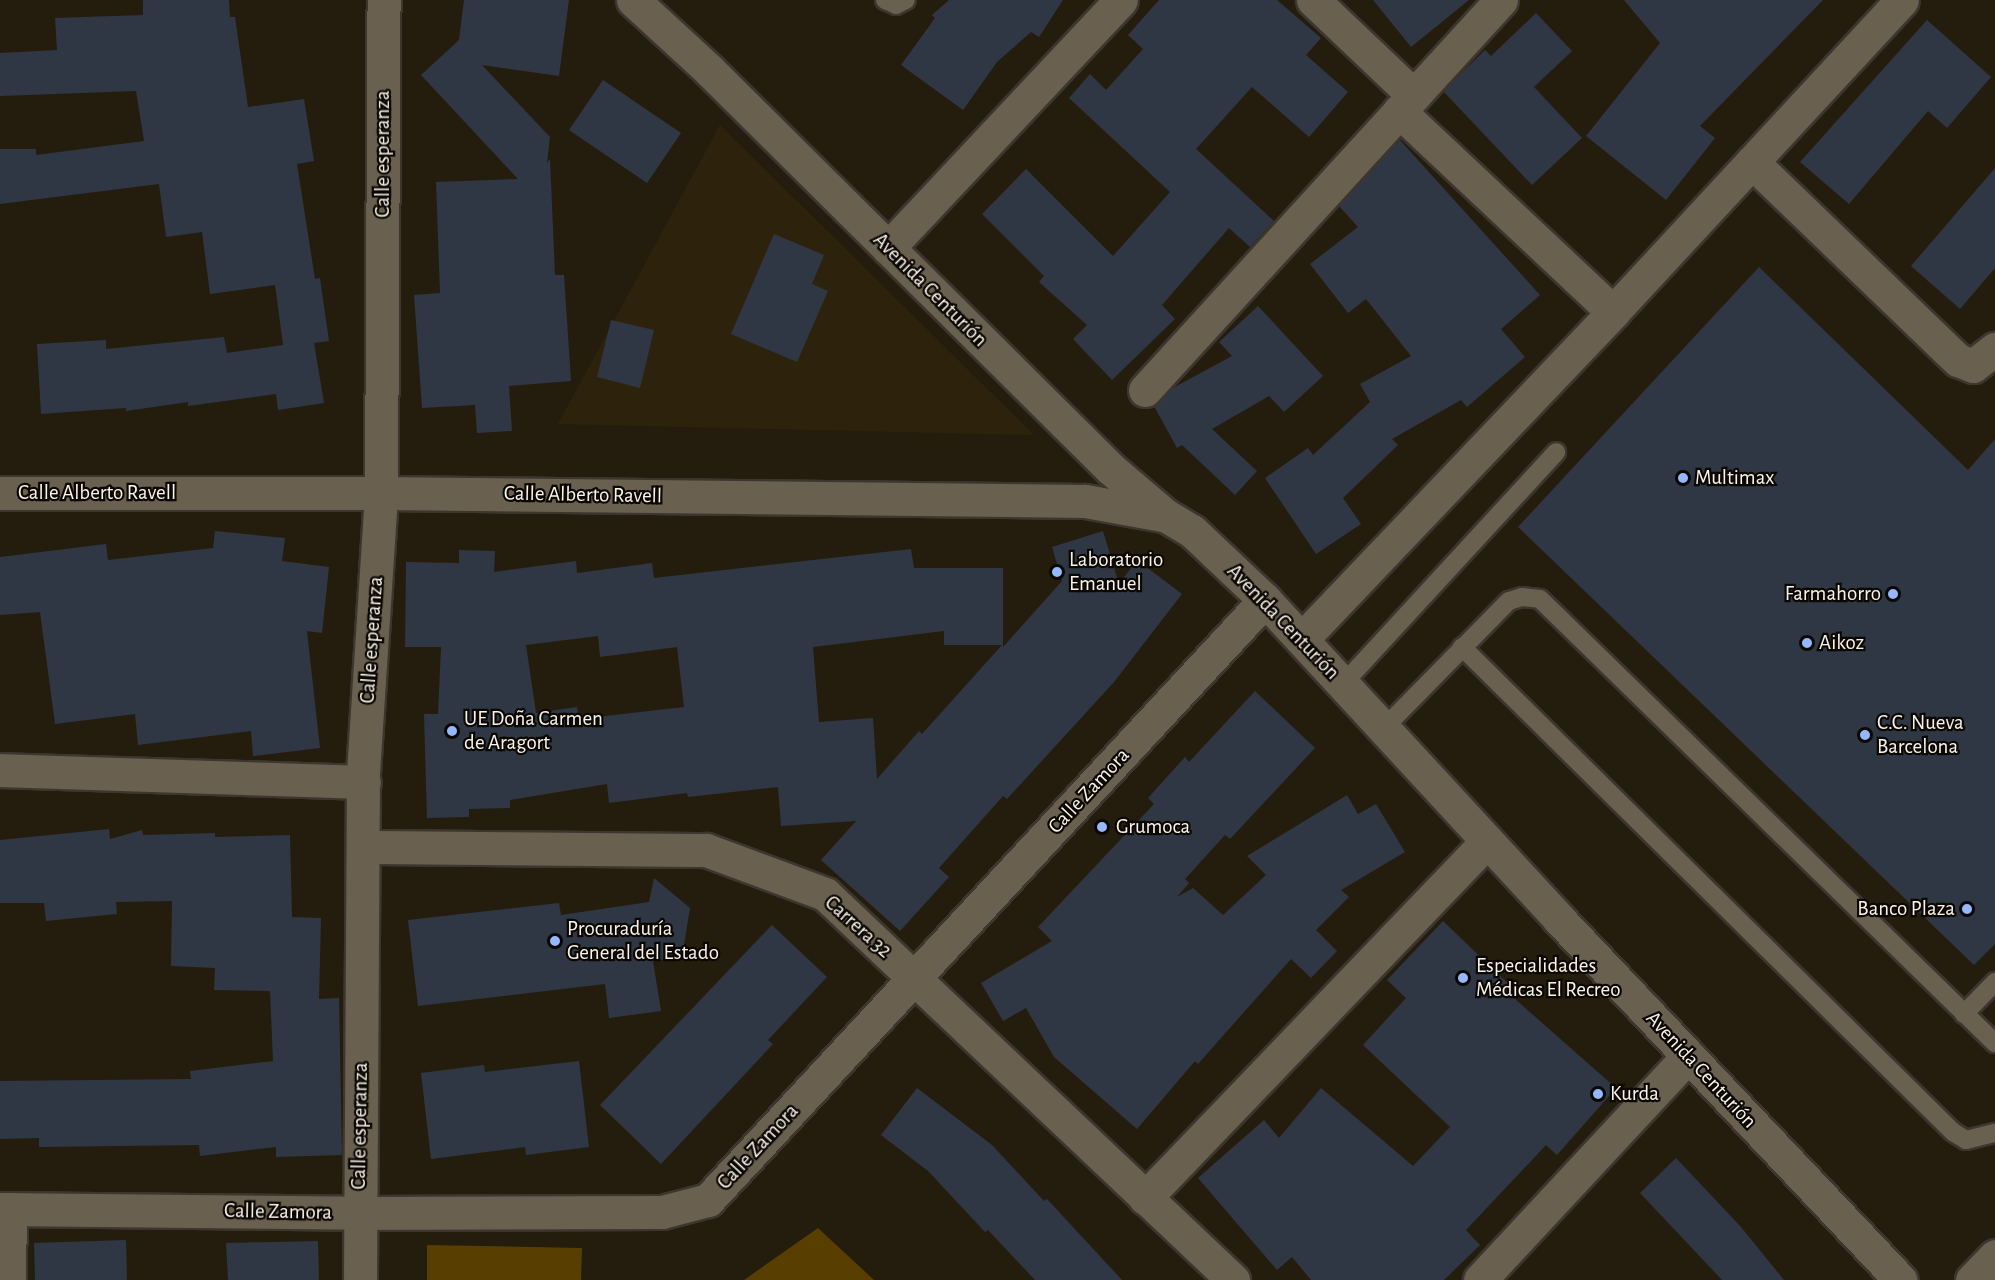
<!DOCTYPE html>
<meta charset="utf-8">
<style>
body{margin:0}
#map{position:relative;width:1995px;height:1280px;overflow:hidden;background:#241d0e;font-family:"Alegreya Sans",sans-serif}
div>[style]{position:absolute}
.built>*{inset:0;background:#2d230d}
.green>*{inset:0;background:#583e00}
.building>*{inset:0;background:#2f3745}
.roads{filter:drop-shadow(2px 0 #3c362f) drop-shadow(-2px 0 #3c362f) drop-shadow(0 2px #3c362f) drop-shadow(0 -2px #3c362f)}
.lane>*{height:18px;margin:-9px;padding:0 9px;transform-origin:9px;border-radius:9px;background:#69604f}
.street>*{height:33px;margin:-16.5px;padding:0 16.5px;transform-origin:16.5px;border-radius:16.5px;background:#69604f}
.dots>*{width:16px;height:16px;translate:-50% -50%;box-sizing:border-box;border:3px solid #0b0803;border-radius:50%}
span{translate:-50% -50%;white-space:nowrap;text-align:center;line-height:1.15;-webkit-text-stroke:4.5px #0b0803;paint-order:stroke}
.street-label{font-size:21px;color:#f9f3ea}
.poi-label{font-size:21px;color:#f9f3ea}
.left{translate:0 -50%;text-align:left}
.right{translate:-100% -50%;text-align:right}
</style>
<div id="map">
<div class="built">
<i style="clip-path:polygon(720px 125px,1034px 435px,558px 424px)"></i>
</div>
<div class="green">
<i style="clip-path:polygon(818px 1228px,874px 1280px,744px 1280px)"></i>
<i style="clip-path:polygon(427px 1245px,582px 1248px,581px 1280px,427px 1280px)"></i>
</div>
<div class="building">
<i style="clip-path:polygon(143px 0,229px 0,230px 17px,235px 17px,248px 107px,304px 99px,314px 161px,297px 164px,315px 279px,320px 278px,329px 341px,314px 343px,324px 403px,278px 410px,276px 394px,188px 406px,188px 402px,126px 411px,126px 408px,41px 414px,37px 344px,106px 340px,106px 349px,224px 337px,227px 353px,283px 345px,275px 285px,210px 294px,202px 232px,166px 237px,159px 184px,0 204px,0 149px,36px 149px,36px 155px,144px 141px,136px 91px,0 96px,0 53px,57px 50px,55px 18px,143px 15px)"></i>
<i style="clip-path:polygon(464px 0,569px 0,559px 76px,482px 65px,550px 137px,547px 163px,550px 159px,555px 275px,564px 275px,571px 381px,509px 386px,512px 431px,477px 433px,475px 405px,422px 408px,414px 295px,440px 293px,436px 182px,518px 179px,421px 75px,459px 40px)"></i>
<i style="clip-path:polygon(949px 0,1063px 0,1039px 37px,1031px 32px,997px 62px,963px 110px,901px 65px,935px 18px,932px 15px)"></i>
<i style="clip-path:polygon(1159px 0,1277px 0,1321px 38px,1306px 55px,1348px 92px,1309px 137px,1252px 87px,1196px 149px,1274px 221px,1250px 247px,1229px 228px,1162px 305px,1175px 319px,1112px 380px,1073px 339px,1087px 325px,1039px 282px,1044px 276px,982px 214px,1026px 169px,1113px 256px,1170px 192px,1069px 98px,1090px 74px,1106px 90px,1143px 49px,1128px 35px)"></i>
<i style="clip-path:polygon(1373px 0,1469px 0,1411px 47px)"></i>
<i style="clip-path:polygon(1624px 0,1823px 0,1700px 126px,1715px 138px,1666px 200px,1586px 136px,1660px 43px)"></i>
<i style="clip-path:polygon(1536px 13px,1572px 51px,1534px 87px,1582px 138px,1532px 185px,1443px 91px,1485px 50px,1491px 56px)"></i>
<i style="clip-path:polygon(1927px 20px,1991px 77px,1947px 128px,1928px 111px,1849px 204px,1800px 162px)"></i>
<i style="clip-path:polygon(603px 80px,681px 133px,647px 183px,569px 130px)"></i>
<i style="clip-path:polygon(1399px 139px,1540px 295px,1501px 329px,1525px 357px,1467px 407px,1461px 400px,1392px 439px,1398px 445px,1343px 498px,1361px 524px,1316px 554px,1265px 478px,1308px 448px,1313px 455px,1370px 402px,1360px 384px,1411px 356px,1366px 299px,1348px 313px,1310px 264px,1358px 227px,1339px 206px)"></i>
<i style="clip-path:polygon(1995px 168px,1995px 268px,1960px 309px,1911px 266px)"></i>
<i style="clip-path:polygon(774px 234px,824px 255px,812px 284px,828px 291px,797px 362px,731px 334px)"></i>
<i style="clip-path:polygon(1759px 267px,1968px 470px,1995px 439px,1995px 944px,1974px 965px,1518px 527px)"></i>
<i style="clip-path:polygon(1258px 306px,1323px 376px,1284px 412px,1269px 396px,1212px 429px,1257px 471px,1235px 495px,1182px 445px,1177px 448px,1154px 406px,1171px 389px,1232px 356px,1219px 342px)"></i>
<i style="clip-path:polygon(611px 320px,654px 330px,640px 388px,597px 377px)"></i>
<i style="clip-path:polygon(215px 531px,285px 538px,282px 561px,329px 567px,322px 633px,307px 631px,320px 748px,253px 756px,251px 731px,138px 745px,135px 714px,55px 724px,40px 612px,0 615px,0 557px,106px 544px,108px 560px,213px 548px)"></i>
<i style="clip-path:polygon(evenodd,1103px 531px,1119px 584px,1137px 560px,1182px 594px,1114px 682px,1007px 799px,1003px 796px,939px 868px,949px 877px,900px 931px,821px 860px,856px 821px,781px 826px,778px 787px,688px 797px,687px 793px,609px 803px,607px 784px,510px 800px,510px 808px,469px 809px,469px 817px,427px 818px,424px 714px,438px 714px,441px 647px,405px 647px,406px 562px,459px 563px,459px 550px,495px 551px,494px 572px,576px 561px,577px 573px,652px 563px,654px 578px,911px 549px,914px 568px,1003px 568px,1003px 647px,1062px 581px,1052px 547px,1103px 531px,944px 631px,944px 645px,1002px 645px,922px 734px,919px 731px,877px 779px,873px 718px,819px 722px,813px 647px,944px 631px,1103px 531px,598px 636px,600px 657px,677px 647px,684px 707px,579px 719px,577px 707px,536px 713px,526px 645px,598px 636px)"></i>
<i style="clip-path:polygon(1255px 691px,1315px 748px,1230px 839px,1225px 835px,1185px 879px,1189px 883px,1177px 897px,1193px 888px,1223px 915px,1266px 875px,1247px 856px,1347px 795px,1358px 814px,1376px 804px,1405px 852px,1341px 890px,1349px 897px,1316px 930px,1337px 951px,1311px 978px,1291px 959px,1198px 1064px,1195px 1061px,1137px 1129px,1054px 1057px,1026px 1008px,1003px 1021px,981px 983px,1052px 941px,1038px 927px,1154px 804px,1148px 798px,1185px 757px,1189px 762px)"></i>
<i style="clip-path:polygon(109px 829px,110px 839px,142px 830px,143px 835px,215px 833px,215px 837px,290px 835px,292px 917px,321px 918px,319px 999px,339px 998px,342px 1155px,276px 1157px,276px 1147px,200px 1156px,199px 1145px,39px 1147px,39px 1138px,0 1139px,0 1081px,191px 1079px,190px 1071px,273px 1061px,270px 991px,214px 990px,215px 968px,171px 966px,172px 901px,116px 902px,117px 914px,46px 921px,44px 903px,0 903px,0 840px)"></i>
<i style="clip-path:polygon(654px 878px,690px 908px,682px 957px,653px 961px,661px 1011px,609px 1018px,605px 984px,418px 1006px,408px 920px,559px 903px,561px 915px,649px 902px)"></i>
<i style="clip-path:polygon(1443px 921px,1519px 994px,1515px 999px,1616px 1088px,1557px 1155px,1546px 1145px,1466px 1230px,1480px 1245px,1444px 1280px,1311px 1280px,1292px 1257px,1277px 1270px,1198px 1178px,1264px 1120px,1279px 1138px,1321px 1088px,1413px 1166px,1450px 1127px,1363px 1045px,1406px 998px,1387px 980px)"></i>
<i style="clip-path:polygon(772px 925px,827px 977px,768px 1040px,773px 1044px,661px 1164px,600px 1105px)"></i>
<i style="clip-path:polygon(579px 1061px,589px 1147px,526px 1155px,525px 1147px,431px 1159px,421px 1073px,484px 1065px,485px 1072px)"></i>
<i style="clip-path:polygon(917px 1088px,992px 1145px,1044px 1201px,1047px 1199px,1122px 1280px,1035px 1280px,988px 1230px,985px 1232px,928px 1171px,881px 1135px)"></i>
<i style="clip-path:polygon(1676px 1158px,1741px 1227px,1784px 1280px,1722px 1280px,1640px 1193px)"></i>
<i style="clip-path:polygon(126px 1240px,127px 1280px,35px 1280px,34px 1243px)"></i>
<i style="clip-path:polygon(318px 1241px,319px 1280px,228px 1280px,226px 1243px)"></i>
</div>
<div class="roads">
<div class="lane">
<i style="left:885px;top:0;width:12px;rotate:24deg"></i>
<i style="left:896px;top:5px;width:11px;rotate:-27deg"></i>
<i style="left:1462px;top:647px;width:690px;rotate:44.65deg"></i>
<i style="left:1953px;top:1132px;width:15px;rotate:32deg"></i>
<i style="left:1966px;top:1140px;width:30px;rotate:-14deg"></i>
<i style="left:1343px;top:684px;width:315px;rotate:-47.4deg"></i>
<i style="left:1384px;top:728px;width:178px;rotate:-45.5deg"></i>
<i style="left:1509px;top:601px;width:14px;rotate:-17deg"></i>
<i style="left:1522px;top:597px;width:18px;rotate:6deg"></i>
<i style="left:1540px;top:599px;width:636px;rotate:44.3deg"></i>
<i style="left:1964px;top:1014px;width:45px;rotate:-45.9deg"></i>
</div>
<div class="street">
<i style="left:633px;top:0;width:103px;rotate:42.6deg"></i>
<i style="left:709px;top:70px;width:566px;rotate:44.79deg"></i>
<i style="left:1111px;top:469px;width:71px;rotate:40.4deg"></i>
<i style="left:1165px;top:515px;width:31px;rotate:31deg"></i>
<i style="left:1192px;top:531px;width:100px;rotate:43.4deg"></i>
<i style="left:1265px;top:600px;width:434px;rotate:47.3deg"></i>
<i style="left:1559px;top:919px;width:497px;rotate:46.6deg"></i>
<i style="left:1313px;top:0;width:139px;rotate:43.5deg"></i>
<i style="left:1399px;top:111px;width:294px;rotate:43.2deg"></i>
<i style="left:1752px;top:162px;width:286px;rotate:43.9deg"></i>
<i style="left:1958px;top:360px;width:16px;rotate:22deg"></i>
<i style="left:1973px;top:366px;width:28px;rotate:-38deg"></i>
<i style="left:888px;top:248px;width:340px;rotate:-46.8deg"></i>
<i style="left:1145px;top:390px;width:528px;rotate:-47.61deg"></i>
<i style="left:0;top:493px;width:381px"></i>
<i style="left:381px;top:493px;width:704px;rotate:0.65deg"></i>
<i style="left:1085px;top:501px;width:79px;rotate:10.2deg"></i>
<i style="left:1302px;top:639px;width:451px;rotate:-46.4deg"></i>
<i style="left:1613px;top:312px;width:425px;rotate:-47.2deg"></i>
<i style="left:0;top:770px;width:364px;rotate:1.9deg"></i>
<i style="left:364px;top:847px;width:342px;rotate:0.5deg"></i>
<i style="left:706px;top:850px;width:127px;rotate:20.3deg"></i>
<i style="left:825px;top:894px;width:562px;rotate:43.41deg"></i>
<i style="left:1145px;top:1198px;width:494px;rotate:-46.2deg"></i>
<i style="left:0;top:1209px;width:359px;rotate:0.6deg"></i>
<i style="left:359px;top:1213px;width:303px;rotate:-0.2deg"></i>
<i style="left:662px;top:1212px;width:48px;rotate:-14.6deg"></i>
<i style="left:708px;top:1200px;width:819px;rotate:-47.13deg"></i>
<i style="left:9px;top:1280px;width:71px;rotate:-89.2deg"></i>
<i style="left:360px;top:1280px;width:507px;rotate:-89.66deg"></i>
<i style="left:363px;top:773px;width:281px;rotate:-86.3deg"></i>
<i style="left:381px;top:493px;width:493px;rotate:-89.7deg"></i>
<i style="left:1480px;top:1280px;width:306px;rotate:-47.1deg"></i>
<i style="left:1972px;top:1280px;width:33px;rotate:-46deg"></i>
</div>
</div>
<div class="dots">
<i style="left:1683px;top:478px;background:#94b7fd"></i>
<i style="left:1057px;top:572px;background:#94b7fd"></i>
<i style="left:1893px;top:594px;background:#94b7fd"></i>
<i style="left:1807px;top:643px;background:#94b7fd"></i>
<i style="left:452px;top:731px;background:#94b7fd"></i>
<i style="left:1865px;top:735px;background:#94b7fd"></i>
<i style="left:1102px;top:827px;background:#94b7fd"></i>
<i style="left:1967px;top:909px;background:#94b7fd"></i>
<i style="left:555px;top:941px;background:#94b7fd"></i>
<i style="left:1463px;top:978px;background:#94b7fd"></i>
<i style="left:1598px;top:1094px;background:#94b7fd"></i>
</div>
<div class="street-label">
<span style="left:383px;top:154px;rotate:-90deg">Calle esperanza</span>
<span style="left:930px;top:290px;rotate:45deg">Avenida Centurión</span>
<span style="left:97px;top:493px">Calle Alberto Ravell</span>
<span style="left:583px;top:495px;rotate:1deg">Calle Alberto Ravell</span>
<span style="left:1283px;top:622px;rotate:46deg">Avenida Centurión</span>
<span style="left:372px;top:640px;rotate:-86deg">Calle esperanza</span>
<span style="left:1089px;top:791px;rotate:-47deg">Calle Zamora</span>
<span style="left:858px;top:927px;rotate:42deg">Carrera 32</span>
<span style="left:1701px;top:1070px;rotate:47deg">Avenida Centurión</span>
<span style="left:360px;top:1126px;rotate:-89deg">Calle esperanza</span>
<span style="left:758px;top:1147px;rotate:-47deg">Calle Zamora</span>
<span style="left:278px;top:1212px;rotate:1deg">Calle Zamora</span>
</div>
<div class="poi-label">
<span class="left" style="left:1695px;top:478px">Multimax</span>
<span class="left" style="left:1069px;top:572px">Laboratorio<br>Emanuel</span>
<span class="right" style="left:1881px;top:594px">Farmahorro</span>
<span class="left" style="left:1819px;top:643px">Aikoz</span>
<span class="left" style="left:464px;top:731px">UE Doña Carmen<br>de Aragort</span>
<span class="left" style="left:1877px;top:735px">C.C. Nueva<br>Barcelona</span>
<span class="left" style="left:1116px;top:827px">Grumoca</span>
<span class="right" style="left:1955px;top:909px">Banco Plaza</span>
<span class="left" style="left:567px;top:941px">Procuraduría<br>General del Estado</span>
<span class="left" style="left:1476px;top:978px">Especialidades<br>Médicas El Recreo</span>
<span class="left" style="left:1610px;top:1094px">Kurda</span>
</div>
</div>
